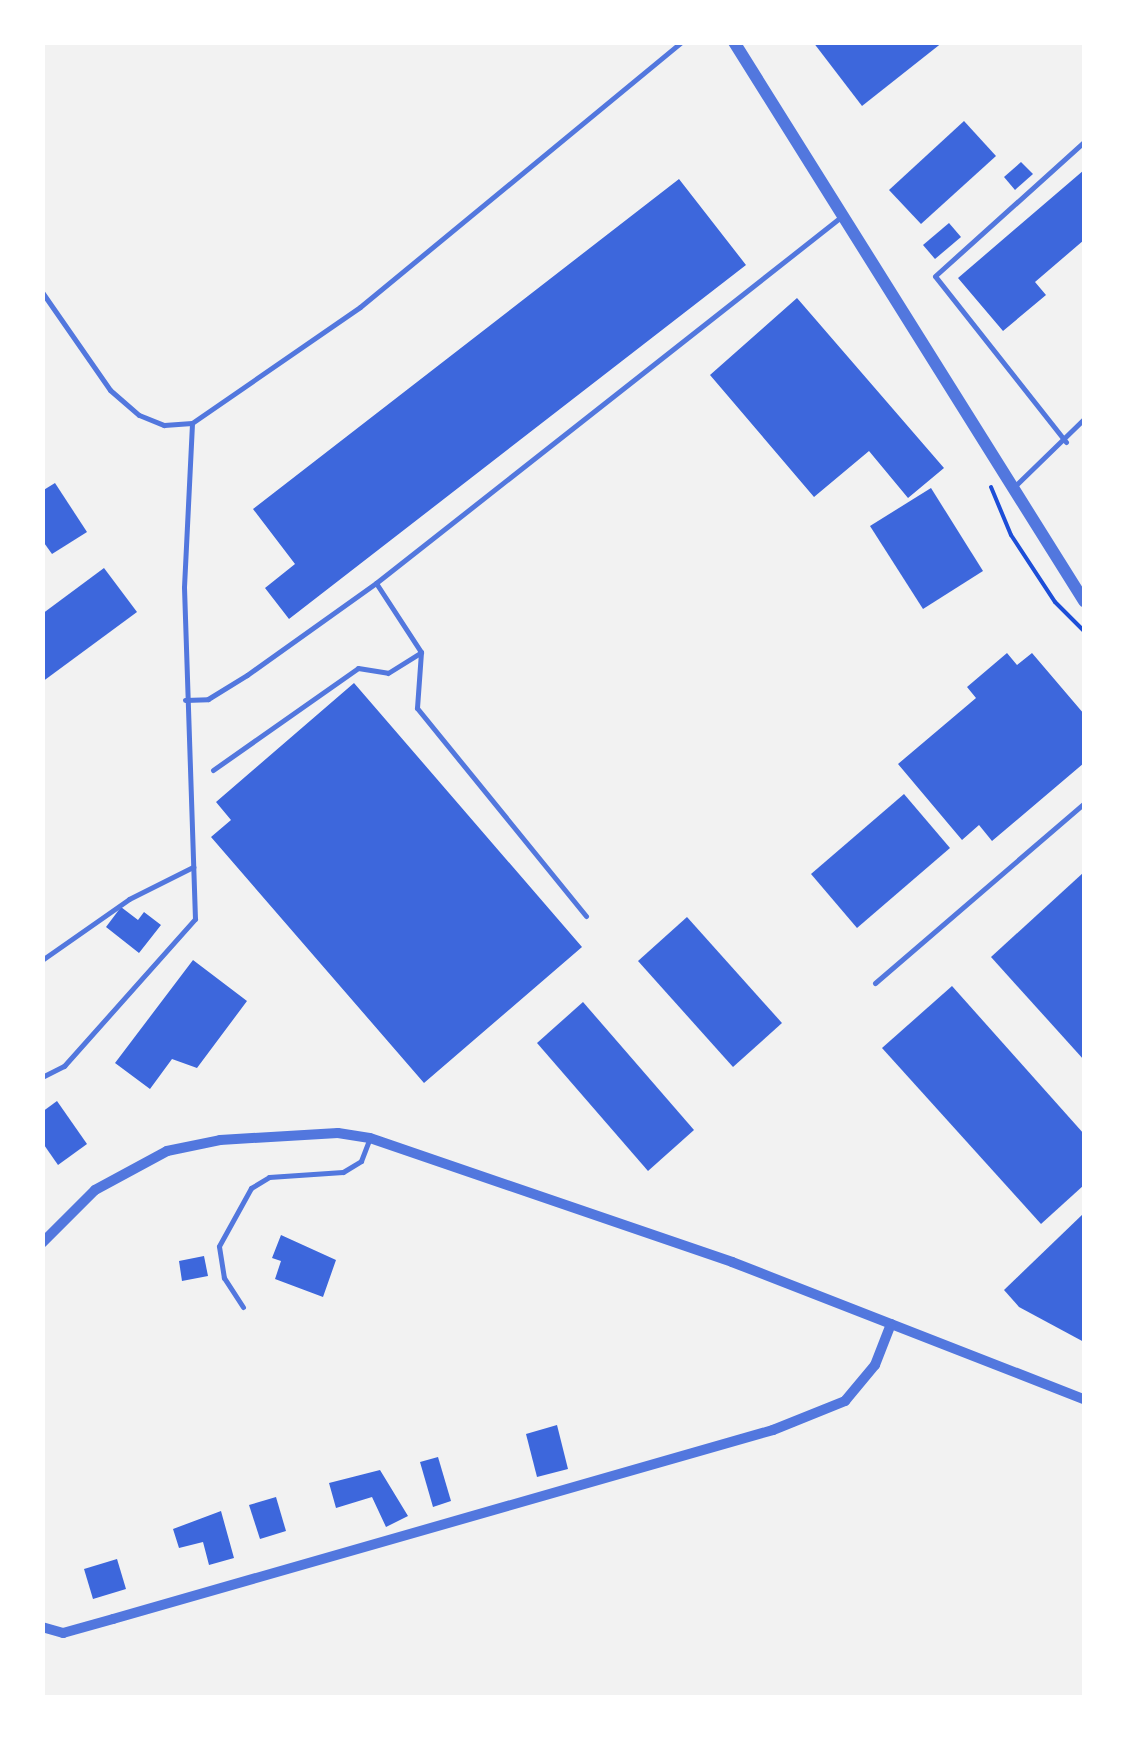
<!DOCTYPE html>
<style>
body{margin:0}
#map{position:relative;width:1127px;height:1740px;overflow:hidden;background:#f2f2f2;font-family:Karla,sans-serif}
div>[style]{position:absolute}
.building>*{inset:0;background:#3d67dc}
.path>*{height:4px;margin:-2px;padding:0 2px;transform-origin:2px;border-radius:2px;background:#1d4ed8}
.service>*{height:5px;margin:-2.5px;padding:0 2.5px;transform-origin:2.5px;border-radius:2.5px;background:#5277de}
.minor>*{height:10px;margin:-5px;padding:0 5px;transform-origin:5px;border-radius:5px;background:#5277de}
.tertiary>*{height:12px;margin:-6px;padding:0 6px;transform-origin:6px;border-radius:6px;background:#5277de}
span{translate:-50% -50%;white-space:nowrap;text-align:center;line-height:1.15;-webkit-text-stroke:8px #fff;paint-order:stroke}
.frame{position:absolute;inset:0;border:45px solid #fff;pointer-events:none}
</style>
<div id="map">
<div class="building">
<i style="clip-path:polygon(813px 42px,943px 42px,862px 106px)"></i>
<i style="clip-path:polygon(964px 121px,996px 156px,921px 224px,889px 190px)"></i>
<i style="clip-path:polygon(1021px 162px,1033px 174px,1015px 190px,1004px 177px)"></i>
<i style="clip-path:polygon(1084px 170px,1084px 240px,1035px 282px,1046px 295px,1003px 331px,958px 278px)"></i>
<i style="clip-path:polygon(679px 179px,746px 265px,289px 619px,265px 588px,295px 564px,253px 509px)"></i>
<i style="clip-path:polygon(949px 223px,961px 237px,935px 259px,923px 245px)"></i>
<i style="clip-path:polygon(797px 298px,944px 468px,908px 498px,869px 451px,814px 497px,710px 375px)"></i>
<i style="clip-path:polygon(55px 483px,87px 532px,52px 554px,42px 540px,42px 491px)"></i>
<i style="clip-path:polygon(931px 488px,983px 571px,923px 609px,870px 526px)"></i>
<i style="clip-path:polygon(104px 568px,137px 612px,42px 682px,42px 614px)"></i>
<i style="clip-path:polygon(1007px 653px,1017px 665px,1032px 653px,1084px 714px,1084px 763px,992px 841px,979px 825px,962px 840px,898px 764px,976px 698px,967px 687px)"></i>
<i style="clip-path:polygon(354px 683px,582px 947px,424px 1083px,211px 837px,231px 820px,216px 802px)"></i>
<i style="clip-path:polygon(904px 794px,950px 848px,857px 928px,811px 874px)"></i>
<i style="clip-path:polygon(1084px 872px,1084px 1060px,991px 957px)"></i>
<i style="clip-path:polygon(121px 907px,138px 920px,144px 912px,161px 925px,139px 953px,106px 927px)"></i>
<i style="clip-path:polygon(687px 917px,782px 1023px,733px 1067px,638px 961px)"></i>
<i style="clip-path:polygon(193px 960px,247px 1001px,197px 1068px,172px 1059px,150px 1089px,115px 1063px)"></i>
<i style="clip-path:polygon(952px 986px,1084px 1134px,1084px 1185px,1041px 1224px,882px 1048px)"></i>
<i style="clip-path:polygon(583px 1002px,694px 1130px,648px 1171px,537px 1043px)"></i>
<i style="clip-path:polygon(57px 1101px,87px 1144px,58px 1165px,42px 1142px,42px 1112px)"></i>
<i style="clip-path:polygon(1084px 1213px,1084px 1342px,1019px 1307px,1004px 1290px)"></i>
<i style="clip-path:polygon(281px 1235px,336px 1260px,323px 1297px,275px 1279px,281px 1261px,272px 1258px)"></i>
<i style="clip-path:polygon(204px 1256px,208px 1276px,182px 1281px,179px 1261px)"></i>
<i style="clip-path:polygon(557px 1425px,568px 1469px,537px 1477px,526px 1434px)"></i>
<i style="clip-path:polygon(438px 1457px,451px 1501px,433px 1507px,420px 1462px)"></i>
<i style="clip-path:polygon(380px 1470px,408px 1516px,386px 1527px,372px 1497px,336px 1508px,329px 1483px)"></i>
<i style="clip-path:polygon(276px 1497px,286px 1531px,260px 1539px,249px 1505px)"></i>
<i style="clip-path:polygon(221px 1511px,234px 1558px,209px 1565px,203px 1542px,179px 1548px,173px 1529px)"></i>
<i style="clip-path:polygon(117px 1559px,126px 1589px,93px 1599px,84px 1569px)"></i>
</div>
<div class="path">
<i style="left:991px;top:487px;width:52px;rotate:67.4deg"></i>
<i style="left:1011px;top:535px;width:80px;rotate:56.7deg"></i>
<i style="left:1055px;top:602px;width:41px;rotate:45deg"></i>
</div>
<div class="service">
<i style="left:42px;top:292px;width:119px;rotate:55.2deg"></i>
<i style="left:110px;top:390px;width:38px;rotate:41deg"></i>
<i style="left:139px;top:415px;width:27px;rotate:22deg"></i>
<i style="left:164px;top:425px;width:28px;rotate:-4deg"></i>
<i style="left:192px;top:423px;width:204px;rotate:-34.6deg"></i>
<i style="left:360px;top:307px;width:416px;rotate:-39.5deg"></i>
<i style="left:1066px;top:442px;width:211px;rotate:-128.3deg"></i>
<i style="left:935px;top:276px;width:200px;rotate:-42deg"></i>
<i style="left:1015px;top:486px;width:96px;rotate:-44.2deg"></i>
<i style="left:376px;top:583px;width:82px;rotate:56.9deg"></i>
<i style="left:421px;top:652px;width:56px;rotate:94.1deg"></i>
<i style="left:417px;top:708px;width:268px;rotate:50.9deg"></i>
<i style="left:185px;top:700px;width:23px;rotate:-2deg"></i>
<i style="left:208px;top:699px;width:46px;rotate:-31.6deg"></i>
<i style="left:247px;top:675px;width:158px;rotate:-35.5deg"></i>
<i style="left:376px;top:583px;width:592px;rotate:-38.21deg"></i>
<i style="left:213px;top:770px;width:177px;rotate:-35.1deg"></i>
<i style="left:358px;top:668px;width:30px;rotate:9deg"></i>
<i style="left:388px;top:673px;width:39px;rotate:-32deg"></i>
<i style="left:42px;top:960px;width:106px;rotate:-35deg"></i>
<i style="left:129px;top:899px;width:72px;rotate:-26.6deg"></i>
<i style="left:875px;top:983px;width:276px;rotate:-40.7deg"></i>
<i style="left:42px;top:1077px;width:25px;rotate:-27deg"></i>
<i style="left:64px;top:1066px;width:197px;rotate:-48.3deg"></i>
<i style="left:195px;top:919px;width:332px;rotate:-91.9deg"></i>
<i style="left:184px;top:587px;width:163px;rotate:-87.2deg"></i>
<i style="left:243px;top:1307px;width:35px;rotate:-123deg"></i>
<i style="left:224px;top:1278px;width:32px;rotate:-99deg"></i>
<i style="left:219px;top:1246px;width:66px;rotate:-61.1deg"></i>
<i style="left:251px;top:1188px;width:21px;rotate:-31deg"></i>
<i style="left:269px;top:1177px;width:74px;rotate:-3.9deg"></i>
<i style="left:343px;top:1172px;width:21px;rotate:-31deg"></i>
<i style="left:361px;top:1161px;width:25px;rotate:-69deg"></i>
</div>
<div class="minor">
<i style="left:42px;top:1243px;width:75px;rotate:-45deg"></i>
<i style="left:95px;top:1190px;width:82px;rotate:-28.4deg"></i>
<i style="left:167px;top:1151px;width:54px;rotate:-11.7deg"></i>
<i style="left:220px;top:1140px;width:118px;rotate:-3.4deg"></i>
<i style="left:338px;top:1133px;width:32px;rotate:9deg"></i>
<i style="left:370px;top:1138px;width:383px;rotate:18.9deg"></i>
<i style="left:732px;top:1262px;width:378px;rotate:21.3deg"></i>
<i style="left:42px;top:1627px;width:22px;rotate:16deg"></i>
<i style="left:63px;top:1633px;width:52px;rotate:-15.6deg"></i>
<i style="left:113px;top:1619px;width:687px;rotate:-15.98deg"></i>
<i style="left:773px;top:1430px;width:78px;rotate:-21.9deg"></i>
<i style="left:845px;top:1401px;width:47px;rotate:-50.2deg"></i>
<i style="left:875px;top:1365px;width:44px;rotate:-68.7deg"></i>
</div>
<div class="tertiary">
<i style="left:734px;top:42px;width:660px;rotate:57.95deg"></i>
</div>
<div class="frame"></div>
</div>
